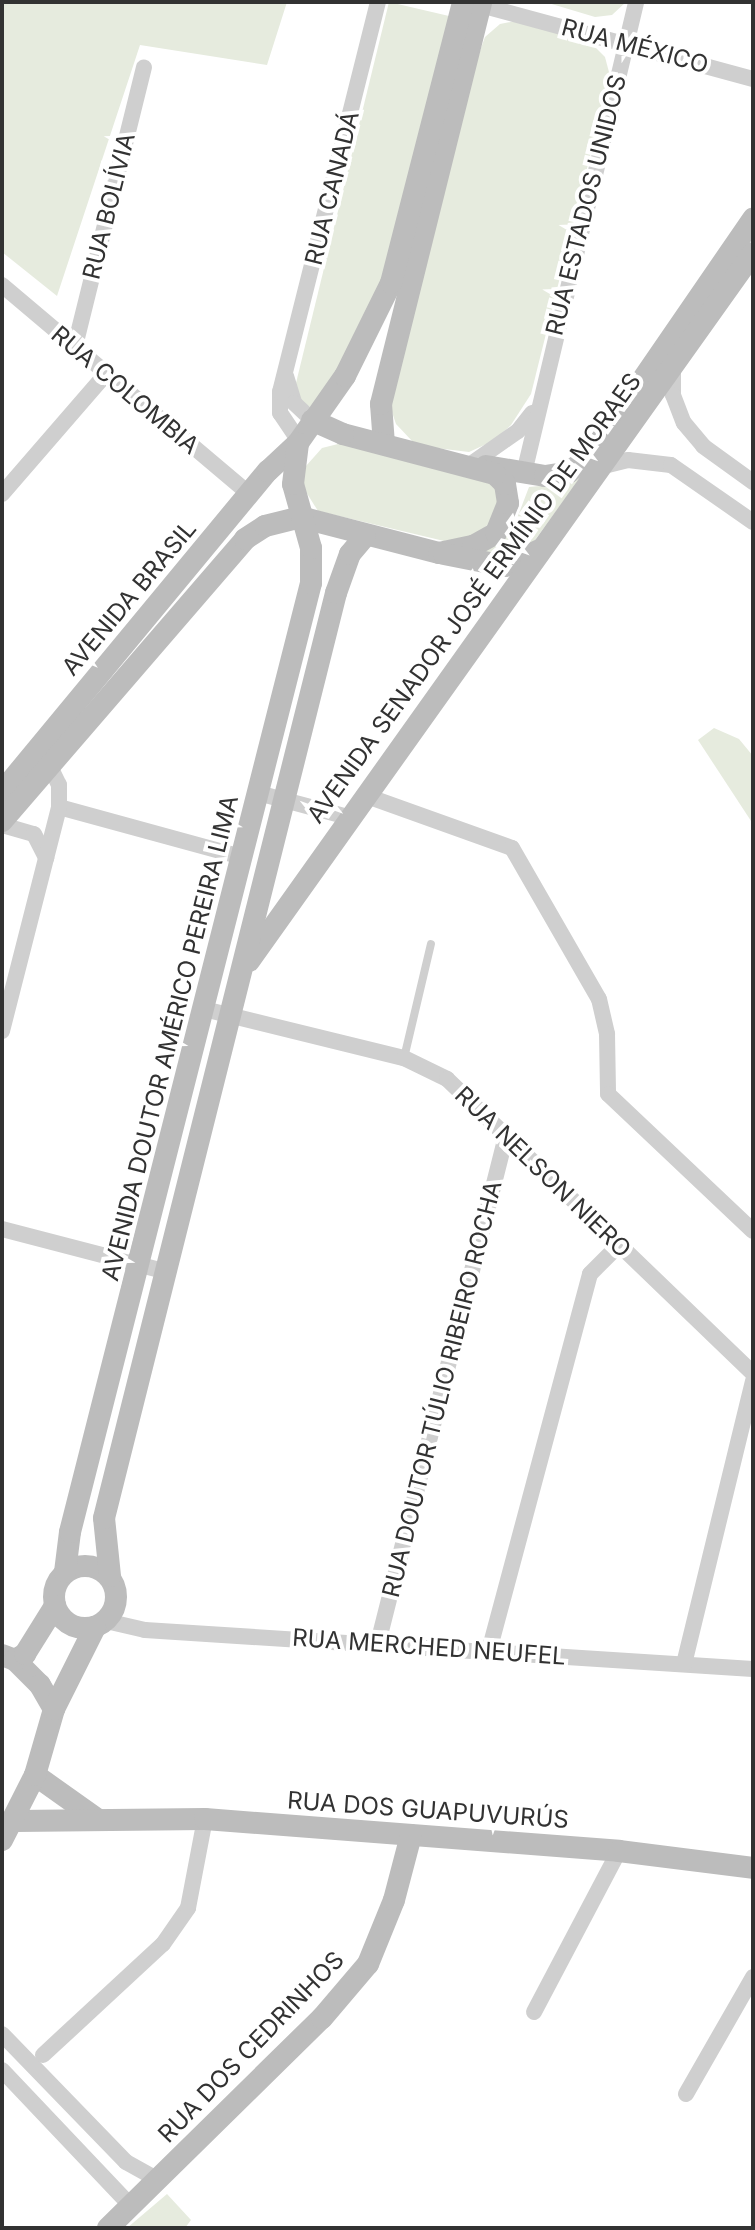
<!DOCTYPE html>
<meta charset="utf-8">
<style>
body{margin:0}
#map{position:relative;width:755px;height:2230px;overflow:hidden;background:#fff;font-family:Inter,sans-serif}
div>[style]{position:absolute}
.green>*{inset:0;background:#e6ebde}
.lane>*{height:8px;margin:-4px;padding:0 4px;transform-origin:4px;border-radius:4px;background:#cfcfcf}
.street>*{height:16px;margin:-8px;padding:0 8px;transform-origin:8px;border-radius:8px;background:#cfcfcf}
.secondary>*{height:22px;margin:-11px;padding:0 11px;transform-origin:11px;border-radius:11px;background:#bcbcbc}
.secondary>.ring{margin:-11px;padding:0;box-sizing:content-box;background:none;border:22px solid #bcbcbc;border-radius:50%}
span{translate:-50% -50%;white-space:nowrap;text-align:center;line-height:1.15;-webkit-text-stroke:8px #fff;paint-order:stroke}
.street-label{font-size:24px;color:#323232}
.frame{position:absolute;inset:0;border:4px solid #323232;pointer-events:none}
</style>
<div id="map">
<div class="green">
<i style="clip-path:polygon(2px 2px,287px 2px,267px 65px,140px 45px,57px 296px,2px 252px)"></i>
<i style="clip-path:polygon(389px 2px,449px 16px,380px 293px,324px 394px,310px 407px,300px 400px,296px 383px)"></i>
<i style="clip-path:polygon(545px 2px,626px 2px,612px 15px,595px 17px)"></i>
<i style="clip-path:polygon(521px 20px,588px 40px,605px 57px,610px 76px,531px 394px,511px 425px,493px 441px,469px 452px,436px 448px,413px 442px,396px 424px,388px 400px,468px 84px,485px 37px,500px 24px)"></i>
<i style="clip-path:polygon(342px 443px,494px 484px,501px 513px,474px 537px,444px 541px,318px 511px,301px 484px,306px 466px,322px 448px)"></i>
<i style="clip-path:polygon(587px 469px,532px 544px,514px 554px,477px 557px,516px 521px,529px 487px,571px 483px)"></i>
<i style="clip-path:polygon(714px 728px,739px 739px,753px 756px,753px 824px,698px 740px)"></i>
<i style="clip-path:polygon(167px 2194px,191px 2220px,185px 2228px,127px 2228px)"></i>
</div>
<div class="lane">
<i style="left:404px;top:1058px;width:117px;rotate:-76.7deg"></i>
</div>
<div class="street">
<i style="left:473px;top:3px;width:290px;rotate:15.2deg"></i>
<i style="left:2px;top:285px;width:324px;rotate:40.2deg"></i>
<i style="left:75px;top:346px;width:287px;rotate:-76.1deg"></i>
<i style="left:673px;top:366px;width:29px;rotate:90deg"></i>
<i style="left:673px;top:395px;width:30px;rotate:69deg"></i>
<i style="left:684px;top:423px;width:30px;rotate:50deg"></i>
<i style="left:703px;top:446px;width:62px;rotate:35.8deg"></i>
<i style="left:286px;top:376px;width:28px;rotate:73deg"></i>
<i style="left:294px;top:403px;width:25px;rotate:43deg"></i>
<i style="left:299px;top:441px;width:34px;rotate:-124deg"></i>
<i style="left:280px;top:413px;width:21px;rotate:-90deg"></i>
<i style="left:280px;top:392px;width:402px;rotate:-75.9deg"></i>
<i style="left:471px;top:464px;width:57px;rotate:-35.1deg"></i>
<i style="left:518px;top:431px;width:23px;rotate:-52deg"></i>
<i style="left:600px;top:467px;width:29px;rotate:-14deg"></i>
<i style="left:628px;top:460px;width:43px;rotate:6.6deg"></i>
<i style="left:671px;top:465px;width:100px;rotate:34.8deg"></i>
<i style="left:524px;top:473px;width:484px;rotate:-76.6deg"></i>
<i style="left:2px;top:494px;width:159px;rotate:-49.1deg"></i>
<i style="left:258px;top:793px;width:93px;rotate:14.9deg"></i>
<i style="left:364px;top:795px;width:157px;rotate:19.7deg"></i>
<i style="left:512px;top:848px;width:174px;rotate:60.1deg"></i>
<i style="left:599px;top:999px;width:36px;rotate:77deg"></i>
<i style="left:607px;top:1034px;width:60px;rotate:89deg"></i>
<i style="left:608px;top:1094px;width:199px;rotate:43.4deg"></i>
<i style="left:59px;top:807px;width:190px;rotate:15.3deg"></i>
<i style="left:2px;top:825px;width:33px;rotate:16deg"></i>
<i style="left:34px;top:834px;width:27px;rotate:63deg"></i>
<i style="left:204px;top:1009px;width:206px;rotate:13.8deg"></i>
<i style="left:404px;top:1058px;width:48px;rotate:26deg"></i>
<i style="left:447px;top:1079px;width:424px;rotate:43.9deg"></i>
<i style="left:2px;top:1031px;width:231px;rotate:-75.7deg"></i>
<i style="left:59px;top:807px;width:22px;rotate:-90deg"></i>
<i style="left:59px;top:785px;width:28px;rotate:-116deg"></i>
<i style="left:2px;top:1229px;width:171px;rotate:14.6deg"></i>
<i style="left:106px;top:1621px;width:40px;rotate:13deg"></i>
<i style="left:145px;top:1630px;width:609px;rotate:3.67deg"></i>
<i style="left:378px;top:1643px;width:523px;rotate:-75.83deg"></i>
<i style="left:489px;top:1651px;width:390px;rotate:-75deg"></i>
<i style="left:590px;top:1274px;width:41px;rotate:-45deg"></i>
<i style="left:684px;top:1664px;width:291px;rotate:-76.3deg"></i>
<i style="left:534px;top:2012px;width:182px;rotate:-62.2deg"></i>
<i style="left:2px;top:2034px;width:178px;rotate:45.9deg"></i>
<i style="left:126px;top:2162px;width:37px;rotate:29deg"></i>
<i style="left:43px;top:2055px;width:163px;rotate:-42.8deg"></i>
<i style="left:163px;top:1944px;width:44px;rotate:-55.2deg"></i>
<i style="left:188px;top:1908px;width:91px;rotate:-79.2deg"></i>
<i style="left:2px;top:2070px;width:187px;rotate:46.5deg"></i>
<i style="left:686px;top:2094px;width:135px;rotate:-60.2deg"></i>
</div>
<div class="secondary">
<i style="left:384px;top:444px;width:40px;rotate:-94.3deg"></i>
<i style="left:381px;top:404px;width:414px;rotate:-76deg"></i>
<i style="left:486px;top:466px;width:60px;rotate:9.6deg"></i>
<i style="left:545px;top:476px;width:24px;rotate:-9deg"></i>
<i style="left:569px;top:472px;width:26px;rotate:-37deg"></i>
<i style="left:590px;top:456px;width:288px;rotate:-55.5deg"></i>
<i style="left:300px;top:517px;width:144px;rotate:14.5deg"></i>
<i style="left:439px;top:553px;width:35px;rotate:-12deg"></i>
<i style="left:473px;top:546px;width:26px;rotate:-29deg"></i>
<i style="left:496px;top:533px;width:32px;rotate:-68deg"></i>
<i style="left:508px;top:503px;width:19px;rotate:-99deg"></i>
<i style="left:505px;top:484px;width:14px;rotate:-135deg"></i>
<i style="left:495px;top:474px;width:157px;rotate:-165.3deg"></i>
<i style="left:343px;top:434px;width:34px;rotate:-156deg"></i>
<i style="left:444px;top:554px;width:62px;rotate:11.1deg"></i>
<i style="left:505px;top:566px;width:40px;rotate:-25deg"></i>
<i style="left:2px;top:792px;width:417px;rotate:-50.4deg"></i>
<i style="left:268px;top:471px;width:41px;rotate:-43deg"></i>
<i style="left:298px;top:443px;width:82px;rotate:-55deg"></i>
<i style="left:345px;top:376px;width:104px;rotate:-63.7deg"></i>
<i style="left:391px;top:283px;width:290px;rotate:-75.6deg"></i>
<i style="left:2px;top:821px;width:372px;rotate:-49.2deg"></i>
<i style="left:245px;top:539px;width:24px;rotate:-33deg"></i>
<i style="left:265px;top:526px;width:36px;rotate:-14deg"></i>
<i style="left:249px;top:961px;width:869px;rotate:-54.55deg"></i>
<i class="ring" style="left:54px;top:1566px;width:40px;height:40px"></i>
<i style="left:65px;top:1572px;width:40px;rotate:-82.9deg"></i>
<i style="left:70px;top:1532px;width:979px;rotate:-75.75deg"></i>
<i style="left:311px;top:583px;width:35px;rotate:-90deg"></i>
<i style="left:311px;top:548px;width:66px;rotate:-105.7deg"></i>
<i style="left:293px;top:484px;width:41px;rotate:-83deg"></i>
<i style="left:110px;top:1576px;width:58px;rotate:-95.9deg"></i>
<i style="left:104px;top:1518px;width:954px;rotate:-75.92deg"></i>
<i style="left:336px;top:593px;width:41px;rotate:-70.3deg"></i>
<i style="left:350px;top:554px;width:23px;rotate:-50deg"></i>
<i style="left:2px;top:1655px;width:14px;rotate:21deg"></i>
<i style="left:15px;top:1660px;width:35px;rotate:45deg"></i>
<i style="left:40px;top:1685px;width:28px;rotate:60deg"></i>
<i style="left:15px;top:1660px;width:12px;rotate:-31deg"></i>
<i style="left:25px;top:1654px;width:57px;rotate:-58deg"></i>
<i style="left:35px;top:1775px;width:76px;rotate:35.4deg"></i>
<i style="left:16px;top:1821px;width:189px;rotate:-0.6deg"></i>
<i style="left:205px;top:1819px;width:415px;rotate:4.4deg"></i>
<i style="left:619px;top:1851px;width:135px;rotate:7.2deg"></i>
<i style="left:2px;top:1840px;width:73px;rotate:-63.1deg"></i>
<i style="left:35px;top:1775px;width:69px;rotate:-73.9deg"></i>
<i style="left:54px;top:1709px;width:92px;rotate:-63.4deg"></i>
<i style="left:108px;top:2228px;width:300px;rotate:-44.5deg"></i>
<i style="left:322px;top:2018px;width:71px;rotate:-49.6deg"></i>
<i style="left:368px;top:1964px;width:69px;rotate:-67.9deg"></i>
<i style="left:394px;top:1900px;width:67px;rotate:-75.3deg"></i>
</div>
<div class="street-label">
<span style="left:635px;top:46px;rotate:15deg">RUA MÉXICO</span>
<span style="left:332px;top:188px;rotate:-76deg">RUA CANADÁ</span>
<span style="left:586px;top:205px;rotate:-76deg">RUA ESTADOS UNIDOS</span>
<span style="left:109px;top:206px;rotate:-76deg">RUA BOLÍVIA</span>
<span style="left:125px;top:390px;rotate:40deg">RUA COLOMBIA</span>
<span style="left:129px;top:598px;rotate:-50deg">AVENIDA BRASIL</span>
<span style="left:474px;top:598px;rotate:-54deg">AVENIDA SENADOR JOSÉ ERMÍNIO DE MORAES</span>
<span style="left:170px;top:1038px;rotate:-76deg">AVENIDA DOUTOR AMÉRICO PEREIRA LIMA</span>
<span style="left:543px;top:1172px;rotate:44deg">RUA NELSON NIERO</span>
<span style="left:442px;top:1389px;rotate:-76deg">RUA DOUTOR TÚLIO RIBEIRO ROCHA</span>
<span style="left:429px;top:1647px;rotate:4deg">RUA MERCHED NEUFEL</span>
<span style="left:428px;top:1810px;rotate:4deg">RUA DOS GUAPUVURÚS</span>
<span style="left:251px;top:2047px;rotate:-46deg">RUA DOS CEDRINHOS</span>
</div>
<div class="frame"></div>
</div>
